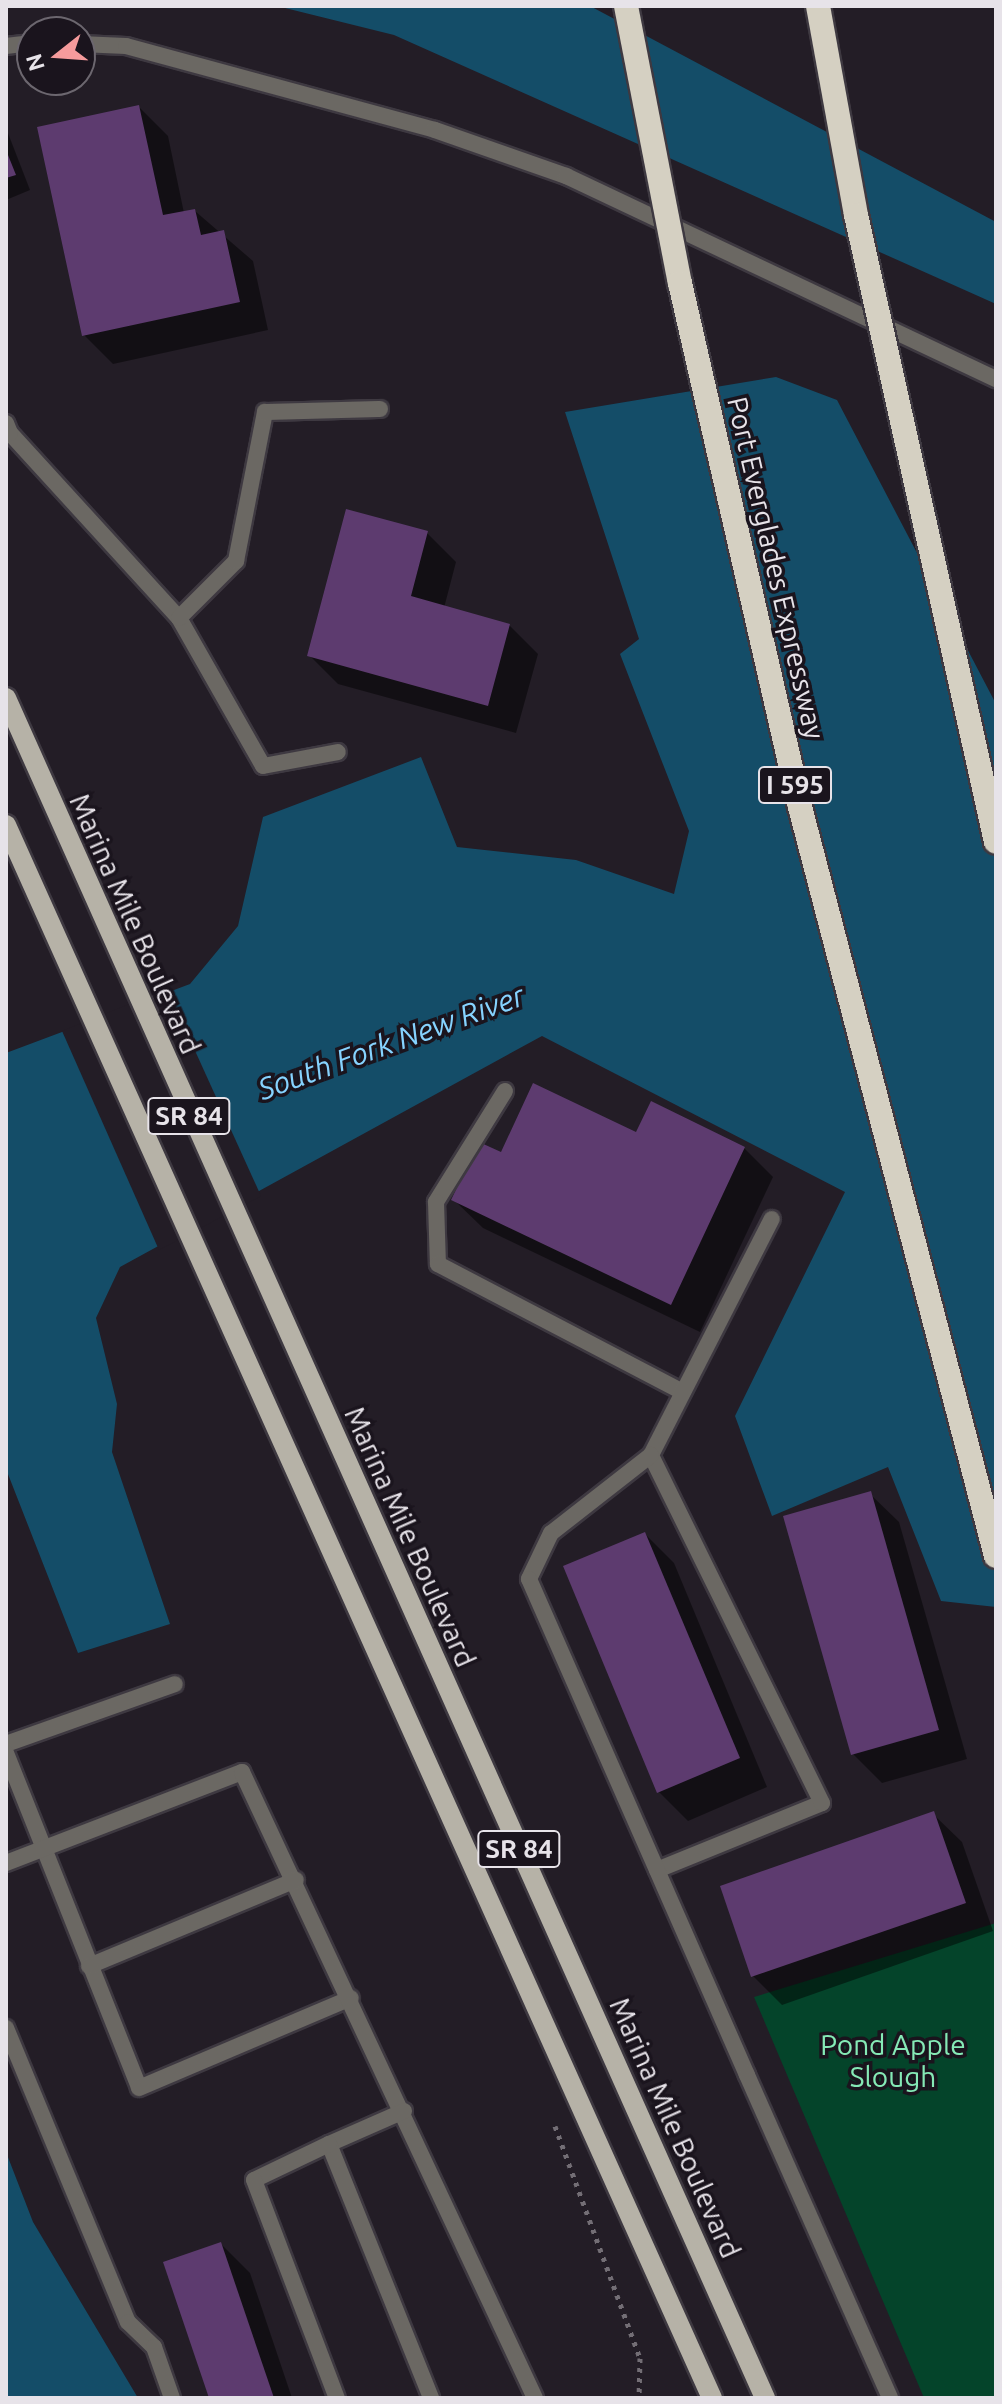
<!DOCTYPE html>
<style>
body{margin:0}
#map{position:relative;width:1002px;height:2404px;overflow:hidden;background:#231d26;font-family:Ubuntu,sans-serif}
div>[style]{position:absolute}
.green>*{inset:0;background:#04442a}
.water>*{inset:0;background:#144d68}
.pier>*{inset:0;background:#231d26}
.shadow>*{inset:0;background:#0007}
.building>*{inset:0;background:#5d3b6f}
.path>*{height:5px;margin-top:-2.5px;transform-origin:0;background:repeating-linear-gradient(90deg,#736e75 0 4px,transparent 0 10px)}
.roads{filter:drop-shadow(2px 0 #3e3941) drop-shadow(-2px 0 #3e3941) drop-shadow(0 2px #3e3941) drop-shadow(0 -2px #3e3941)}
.service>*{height:16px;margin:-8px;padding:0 8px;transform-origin:8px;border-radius:8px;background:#6b6863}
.minor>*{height:16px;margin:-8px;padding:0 8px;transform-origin:8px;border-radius:8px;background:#6b6863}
.primary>*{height:20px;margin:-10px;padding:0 10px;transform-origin:10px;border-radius:10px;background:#b6b2a7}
.bridges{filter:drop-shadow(2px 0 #3e3941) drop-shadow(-2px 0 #3e3941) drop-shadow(0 2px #3e3941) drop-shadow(0 -2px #3e3941)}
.motorway-bridge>*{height:24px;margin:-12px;padding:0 12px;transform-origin:12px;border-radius:12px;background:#d5d0c2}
span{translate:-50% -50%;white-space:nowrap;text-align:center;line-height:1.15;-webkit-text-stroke:7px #1a141d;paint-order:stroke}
.shield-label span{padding:2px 6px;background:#1a141d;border:2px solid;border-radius:6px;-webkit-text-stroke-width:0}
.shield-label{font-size:26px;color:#e7e3e9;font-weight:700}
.street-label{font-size:28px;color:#e7e3e9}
.park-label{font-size:28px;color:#85eab6}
.water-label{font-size:30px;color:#86d3ff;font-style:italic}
.frame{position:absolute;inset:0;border:8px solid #e7e3e9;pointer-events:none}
.north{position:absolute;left:16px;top:16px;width:80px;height:80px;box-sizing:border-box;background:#1a141d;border:2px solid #6c676f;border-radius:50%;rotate:253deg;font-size:22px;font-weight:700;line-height:32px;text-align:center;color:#e7e3e9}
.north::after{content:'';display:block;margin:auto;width:28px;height:36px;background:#f59b9c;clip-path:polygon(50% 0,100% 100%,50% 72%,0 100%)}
</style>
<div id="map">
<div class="green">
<i style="clip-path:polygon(996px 1923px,996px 2398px,924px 2398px,754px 1997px)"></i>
</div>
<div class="water">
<i style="clip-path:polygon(277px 6px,590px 6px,996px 222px,996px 304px,394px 35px)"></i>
<i style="clip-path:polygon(776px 377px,837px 400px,996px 704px,996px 1607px,941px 1601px,888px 1467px,772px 1516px,735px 1416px,845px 1192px,542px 1036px,120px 1267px,96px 1318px,117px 1404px,112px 1452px,170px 1624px,78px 1653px,6px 1469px,6px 1053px,190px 984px,238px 926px,263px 817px,421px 757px,457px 847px,576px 860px,674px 894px,689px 831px,620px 654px,639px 639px,565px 412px)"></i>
<i style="clip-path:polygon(6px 2152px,33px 2222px,138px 2398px,6px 2398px)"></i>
</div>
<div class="pier">
<i style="clip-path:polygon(167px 989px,261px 1196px,159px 1250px,62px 1031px)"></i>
</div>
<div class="shadow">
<i style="clip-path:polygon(139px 107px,168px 136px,184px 213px,195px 211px,253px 261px,268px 330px,113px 364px,84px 335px)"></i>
<i style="clip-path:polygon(6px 128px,30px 190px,6px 200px)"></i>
<i style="clip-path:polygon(427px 533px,456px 562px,444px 608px,509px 625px,538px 654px,516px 733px,338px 684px,309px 655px)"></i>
<i style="clip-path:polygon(637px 1135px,744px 1148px,773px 1177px,700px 1332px,483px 1228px,454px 1200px,502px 1155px)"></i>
<i style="clip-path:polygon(870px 1494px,899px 1522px,967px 1759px,882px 1783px,853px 1754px)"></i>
<i style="clip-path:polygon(645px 1534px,674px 1563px,767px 1787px,688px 1821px,659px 1792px)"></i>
<i style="clip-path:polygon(933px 1814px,962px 1842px,993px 1931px,782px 2005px,753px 1976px)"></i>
<i style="clip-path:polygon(221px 2244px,250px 2273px,292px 2398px,211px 2398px)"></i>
</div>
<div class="building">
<i style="clip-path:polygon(139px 105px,163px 215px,195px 209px,201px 235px,224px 230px,240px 302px,82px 336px,37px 127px)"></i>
<i style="clip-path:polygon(6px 150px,16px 175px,6px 178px)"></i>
<i style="clip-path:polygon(346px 509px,428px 531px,411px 596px,510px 624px,488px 706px,307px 656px)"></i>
<i style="clip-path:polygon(533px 1083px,636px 1132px,651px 1101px,745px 1147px,671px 1305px,451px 1200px,479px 1142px,501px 1152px)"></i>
<i style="clip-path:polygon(871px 1491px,939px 1730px,851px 1755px,783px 1516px)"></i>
<i style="clip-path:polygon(645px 1532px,740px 1758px,657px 1793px,563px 1566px)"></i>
<i style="clip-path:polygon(934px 1811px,966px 1903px,751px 1977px,720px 1886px)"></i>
<i style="clip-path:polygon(221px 2242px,274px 2398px,209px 2398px,163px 2262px)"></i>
</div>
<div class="path">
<i style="left:555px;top:2126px;width:247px;rotate:69.9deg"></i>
<i style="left:640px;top:2358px;width:40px;rotate:91.4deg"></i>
</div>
<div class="roads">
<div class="service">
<i style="left:80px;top:44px;width:46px;rotate:2.5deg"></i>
<i style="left:126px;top:46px;width:320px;rotate:15.2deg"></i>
<i style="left:435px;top:130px;width:139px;rotate:19.3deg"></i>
<i style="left:566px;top:176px;width:476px;rotate:25.3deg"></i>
<i style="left:6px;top:46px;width:26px;rotate:-7deg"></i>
<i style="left:10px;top:433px;width:251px;rotate:47.6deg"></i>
<i style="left:179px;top:618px;width:170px;rotate:60.4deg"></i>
<i style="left:263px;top:766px;width:76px;rotate:-10.6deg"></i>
<i style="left:179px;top:618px;width:81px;rotate:-45deg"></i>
<i style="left:236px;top:561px;width:152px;rotate:-79deg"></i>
<i style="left:265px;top:412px;width:115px;rotate:-1.5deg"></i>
<i style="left:505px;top:1091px;width:131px;rotate:121.9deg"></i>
<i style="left:436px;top:1202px;width:62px;rotate:88.2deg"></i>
<i style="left:438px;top:1264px;width:276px;rotate:27.6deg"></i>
<i style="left:651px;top:1455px;width:265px;rotate:-62.9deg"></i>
<i style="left:6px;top:1744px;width:179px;rotate:-19.5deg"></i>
<i style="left:6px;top:1753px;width:360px;rotate:68.3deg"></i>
<i style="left:139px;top:2088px;width:230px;rotate:-23deg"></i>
<i style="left:6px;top:1863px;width:253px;rotate:-21.1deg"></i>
<i style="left:242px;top:1772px;width:691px;rotate:64.92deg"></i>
<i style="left:657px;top:1870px;width:178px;rotate:-22.1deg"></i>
<i style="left:822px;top:1803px;width:388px;rotate:-116.2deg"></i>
<i style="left:651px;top:1455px;width:127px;rotate:142deg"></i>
<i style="left:551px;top:1533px;width:51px;rotate:115.6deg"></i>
<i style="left:529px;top:1579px;width:542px;rotate:66.27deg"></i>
<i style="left:747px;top:2075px;width:353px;rotate:66.1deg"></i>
<i style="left:89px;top:1966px;width:224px;rotate:-22.6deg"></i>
<i style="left:6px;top:2028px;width:318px;rotate:67.5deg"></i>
<i style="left:128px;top:2322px;width:36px;rotate:44deg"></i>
<i style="left:154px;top:2347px;width:54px;rotate:70.6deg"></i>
<i style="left:404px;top:2111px;width:82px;rotate:156.3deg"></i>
<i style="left:329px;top:2144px;width:274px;rotate:68.1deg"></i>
<i style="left:329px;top:2144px;width:83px;rotate:154.4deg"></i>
<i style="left:254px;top:2180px;width:233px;rotate:69.2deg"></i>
</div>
<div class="minor">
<i style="left:6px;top:423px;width:11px;rotate:68deg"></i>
</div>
<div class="primary">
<i style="left:6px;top:698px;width:1862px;rotate:65.94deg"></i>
<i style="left:6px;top:825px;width:1724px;rotate:65.83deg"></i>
</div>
</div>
<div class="bridges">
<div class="motorway-bridge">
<i style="left:626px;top:6px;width:282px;rotate:79deg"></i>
<i style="left:680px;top:283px;width:538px;rotate:77.1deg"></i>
<i style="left:800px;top:807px;width:774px;rotate:75.34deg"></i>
<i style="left:818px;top:6px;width:212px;rotate:79.7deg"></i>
<i style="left:856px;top:215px;width:642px;rotate:77.41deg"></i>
</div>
</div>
<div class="shield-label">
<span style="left:795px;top:785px">I 595</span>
<span style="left:189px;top:1116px">SR 84</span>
<span style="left:519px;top:1849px">SR 84</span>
</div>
<div class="street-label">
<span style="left:776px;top:568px;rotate:77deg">Port Everglades Expressway</span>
<span style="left:135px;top:924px;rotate:66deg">Marina Mile Boulevard</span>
<span style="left:410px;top:1537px;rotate:66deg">Marina Mile Boulevard</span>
<span style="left:675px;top:2128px;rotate:66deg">Marina Mile Boulevard</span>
</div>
<div class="park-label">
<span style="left:893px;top:2061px">Pond Apple<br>Slough</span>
</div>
<div class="water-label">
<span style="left:391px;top:1042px;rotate:-20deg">South Fork New River</span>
</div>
<div class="frame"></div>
<div class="north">N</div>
</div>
